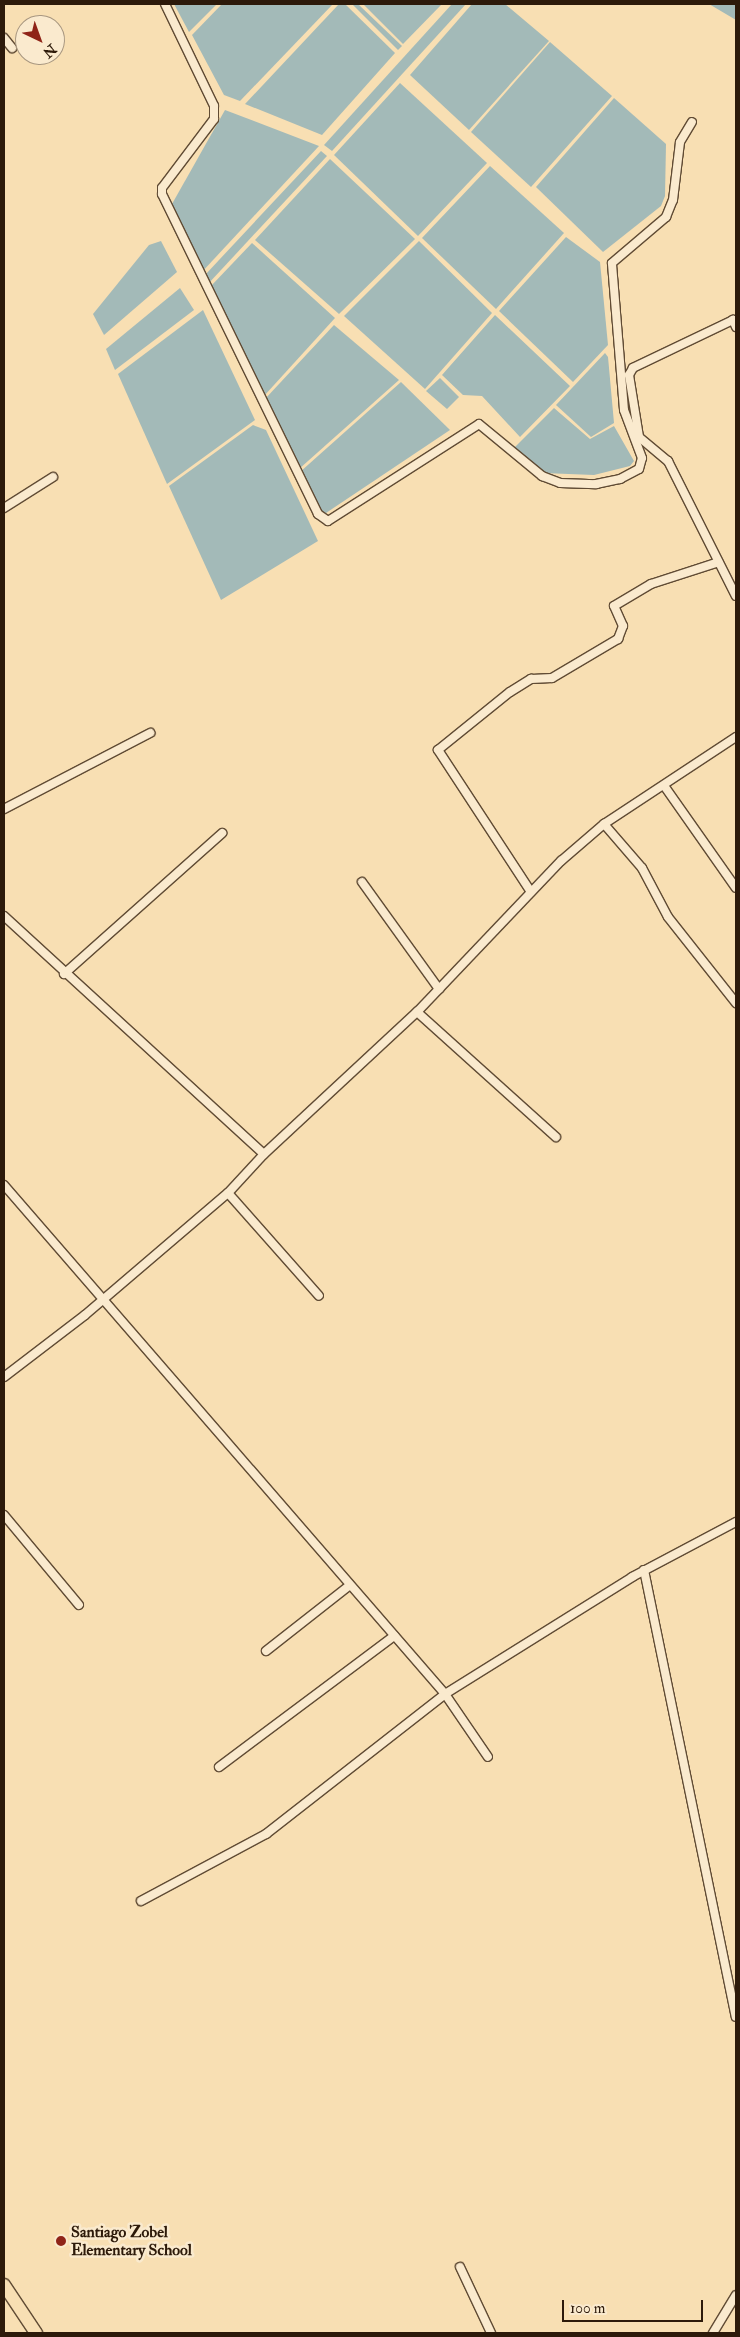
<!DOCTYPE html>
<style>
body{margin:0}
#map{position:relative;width:740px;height:2337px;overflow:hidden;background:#f8dfb3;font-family:"IM FELL Double Pica",serif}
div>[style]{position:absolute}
.water>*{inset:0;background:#a3bab8}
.roads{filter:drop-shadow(1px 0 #604b34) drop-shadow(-1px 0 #604b34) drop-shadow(0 1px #604b34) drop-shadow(0 -1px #604b34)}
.minor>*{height:8px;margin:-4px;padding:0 4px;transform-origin:4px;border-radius:4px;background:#faeace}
.primary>*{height:12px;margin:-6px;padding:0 6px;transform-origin:6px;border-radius:6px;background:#f8dfb3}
.dots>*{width:14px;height:14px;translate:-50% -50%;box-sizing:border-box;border:2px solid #faeace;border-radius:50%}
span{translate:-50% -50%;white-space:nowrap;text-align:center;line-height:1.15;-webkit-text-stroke:5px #faeace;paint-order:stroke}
.poi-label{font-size:16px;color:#2d1a0a;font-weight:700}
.left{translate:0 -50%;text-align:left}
.frame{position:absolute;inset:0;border:5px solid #2d1a0a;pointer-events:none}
.north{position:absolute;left:15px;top:15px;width:50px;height:50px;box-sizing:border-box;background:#faeace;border:1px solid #a89780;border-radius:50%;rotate:138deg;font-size:14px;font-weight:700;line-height:20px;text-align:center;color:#2d1a0a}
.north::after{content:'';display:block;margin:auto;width:18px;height:22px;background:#8f2418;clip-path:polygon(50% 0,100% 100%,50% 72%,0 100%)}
.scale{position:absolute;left:562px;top:2300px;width:141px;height:22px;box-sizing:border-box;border:2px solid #2d1a0a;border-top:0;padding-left:6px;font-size:15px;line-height:18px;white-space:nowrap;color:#2d1a0a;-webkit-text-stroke:4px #faeace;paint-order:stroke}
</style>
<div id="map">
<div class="water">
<i style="clip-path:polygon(174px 4px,217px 4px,189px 32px)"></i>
<i style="clip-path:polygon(222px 4px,333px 4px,240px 101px,224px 95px,192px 35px)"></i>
<i style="clip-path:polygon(339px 4px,345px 4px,395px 53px,322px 135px,245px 104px)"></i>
<i style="clip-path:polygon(352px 4px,358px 4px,402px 46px,398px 50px)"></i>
<i style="clip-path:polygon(363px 4px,442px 4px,403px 44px)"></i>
<i style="clip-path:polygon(452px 4px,466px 4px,332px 151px,324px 145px)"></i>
<i style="clip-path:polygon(472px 4px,505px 4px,549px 41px,469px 130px,410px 75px)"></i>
<i style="clip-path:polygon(709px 4px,736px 4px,736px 20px)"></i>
<i style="clip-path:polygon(550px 42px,612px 96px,531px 187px,471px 132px)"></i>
<i style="clip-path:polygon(400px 83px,487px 163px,418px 236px,334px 155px)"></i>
<i style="clip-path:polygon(614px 98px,666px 144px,665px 196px,661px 206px,603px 252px,536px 187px)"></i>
<i style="clip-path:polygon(225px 110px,319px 146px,201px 273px,172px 215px,172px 204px)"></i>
<i style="clip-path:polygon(321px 151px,327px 156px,208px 284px,205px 275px)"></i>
<i style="clip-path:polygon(330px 159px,415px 239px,339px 314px,255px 240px)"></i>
<i style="clip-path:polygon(490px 166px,564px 233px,496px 309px,422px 238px)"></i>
<i style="clip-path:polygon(566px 237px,600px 262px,608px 345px,573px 382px,499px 311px)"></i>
<i style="clip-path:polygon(161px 241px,177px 272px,104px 335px,93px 314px,149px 245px)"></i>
<i style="clip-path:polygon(419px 241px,492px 313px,425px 389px,344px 316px)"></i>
<i style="clip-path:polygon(252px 243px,335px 318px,264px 396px,211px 286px)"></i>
<i style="clip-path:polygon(180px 288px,194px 310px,115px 370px,106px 349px)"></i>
<i style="clip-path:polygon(203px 310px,255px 420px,167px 484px,118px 374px)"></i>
<i style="clip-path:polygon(495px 315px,570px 386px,520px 437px,482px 396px,463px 395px,442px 375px)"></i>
<i style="clip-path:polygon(334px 325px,399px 380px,299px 469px,265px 399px)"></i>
<i style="clip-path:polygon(605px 353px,608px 357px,614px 423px,591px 437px,556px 405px)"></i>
<i style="clip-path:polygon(440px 378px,459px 397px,447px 409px,426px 391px)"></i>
<i style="clip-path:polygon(401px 382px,450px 430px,326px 513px,320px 512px,300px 472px)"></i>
<i style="clip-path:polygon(554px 408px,590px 439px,614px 426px,634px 461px,630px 466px,594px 475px,543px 473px,514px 448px)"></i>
<i style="clip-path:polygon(253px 425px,266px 430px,318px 541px,221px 600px,169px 486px)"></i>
</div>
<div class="roads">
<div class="minor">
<i style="left:165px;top:4px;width:113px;rotate:64.3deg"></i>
<i style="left:214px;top:106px;width:13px;rotate:90deg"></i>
<i style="left:214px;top:119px;width:86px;rotate:127deg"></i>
<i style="left:162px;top:188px;width:6px;rotate:90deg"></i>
<i style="left:162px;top:194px;width:356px;rotate:64deg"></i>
<i style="left:318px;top:514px;width:12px;rotate:35deg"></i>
<i style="left:328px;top:521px;width:179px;rotate:-32.7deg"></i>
<i style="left:479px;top:424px;width:82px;rotate:39.5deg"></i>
<i style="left:542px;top:476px;width:19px;rotate:21deg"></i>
<i style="left:560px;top:483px;width:36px;rotate:2deg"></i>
<i style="left:596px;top:484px;width:25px;rotate:-12deg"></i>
<i style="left:620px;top:479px;width:21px;rotate:-28deg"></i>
<i style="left:639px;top:469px;width:11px;rotate:-75deg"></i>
<i style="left:642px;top:458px;width:51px;rotate:-110.6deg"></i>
<i style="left:624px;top:410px;width:147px;rotate:-94.7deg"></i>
<i style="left:612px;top:263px;width:71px;rotate:-40.4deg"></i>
<i style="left:666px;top:217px;width:18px;rotate:-68deg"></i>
<i style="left:673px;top:200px;width:58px;rotate:-83.1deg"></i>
<i style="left:680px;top:142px;width:23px;rotate:-59deg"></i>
<i style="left:4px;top:38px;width:13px;rotate:51deg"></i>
<i style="left:736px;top:327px;width:8px;rotate:-113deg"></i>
<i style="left:733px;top:320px;width:111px;rotate:154.4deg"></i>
<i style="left:633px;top:368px;width:8px;rotate:120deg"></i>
<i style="left:629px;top:375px;width:63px;rotate:80.8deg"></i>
<i style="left:639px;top:437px;width:38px;rotate:40deg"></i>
<i style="left:668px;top:461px;width:151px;rotate:63.3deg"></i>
<i style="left:4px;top:508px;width:58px;rotate:-32.3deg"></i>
<i style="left:665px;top:787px;width:123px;rotate:54.9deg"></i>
<i style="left:4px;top:809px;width:165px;rotate:-27.5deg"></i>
<i style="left:604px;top:824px;width:58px;rotate:49.2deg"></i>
<i style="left:642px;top:868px;width:55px;rotate:62deg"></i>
<i style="left:668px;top:917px;width:110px;rotate:51.7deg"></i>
<i style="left:362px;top:882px;width:132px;rotate:54.3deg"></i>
<i style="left:531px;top:892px;width:170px;rotate:-123.2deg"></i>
<i style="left:438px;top:750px;width:92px;rotate:-38.9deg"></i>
<i style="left:510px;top:692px;width:25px;rotate:-32deg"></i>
<i style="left:531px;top:679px;width:21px;rotate:-3deg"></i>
<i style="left:552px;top:678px;width:77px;rotate:-30.6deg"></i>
<i style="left:618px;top:639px;width:14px;rotate:-69deg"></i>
<i style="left:623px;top:626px;width:22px;rotate:-114deg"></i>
<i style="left:614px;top:606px;width:43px;rotate:-30.7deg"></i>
<i style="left:651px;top:584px;width:71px;rotate:-17.9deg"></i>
<i style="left:4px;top:916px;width:352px;rotate:42.5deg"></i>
<i style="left:64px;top:974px;width:212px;rotate:-41.7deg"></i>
<i style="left:417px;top:1012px;width:187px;rotate:42deg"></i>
<i style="left:4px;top:1185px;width:673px;rotate:49.09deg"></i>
<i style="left:445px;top:1694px;width:221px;rotate:-32deg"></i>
<i style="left:632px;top:1577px;width:118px;rotate:-27.9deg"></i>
<i style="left:228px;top:1193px;width:137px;rotate:48.5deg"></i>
<i style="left:4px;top:1377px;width:102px;rotate:-37.4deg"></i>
<i style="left:85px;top:1315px;width:188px;rotate:-40.5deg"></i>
<i style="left:228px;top:1193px;width:53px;rotate:-47.3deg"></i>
<i style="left:264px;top:1154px;width:209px;rotate:-42.9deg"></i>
<i style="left:417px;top:1012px;width:209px;rotate:-46.4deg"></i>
<i style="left:561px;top:861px;width:57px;rotate:-40.7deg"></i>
<i style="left:604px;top:824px;width:158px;rotate:-33.4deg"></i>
<i style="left:4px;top:1515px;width:117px;rotate:50.2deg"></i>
<i style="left:644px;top:1570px;width:456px;rotate:78.4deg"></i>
<i style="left:266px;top:1651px;width:105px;rotate:-38.1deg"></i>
<i style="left:219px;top:1767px;width:219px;rotate:-36.8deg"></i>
<i style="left:141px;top:1901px;width:142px;rotate:-28.2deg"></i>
<i style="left:266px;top:1834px;width:227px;rotate:-38deg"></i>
<i style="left:445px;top:1694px;width:76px;rotate:55.7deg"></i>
<i style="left:460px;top:2267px;width:73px;rotate:64.8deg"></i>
<i style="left:713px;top:2333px;width:44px;rotate:-58.8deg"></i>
</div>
<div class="primary">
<i style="left:4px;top:2285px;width:58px;rotate:56.3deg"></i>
</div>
</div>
<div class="dots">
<i style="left:61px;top:2241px;background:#8f2418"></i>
</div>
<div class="poi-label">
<span class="left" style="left:71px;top:2241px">Santiago Zobel<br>Elementary School</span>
</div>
<div class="frame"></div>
<div class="north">N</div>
<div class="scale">100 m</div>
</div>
